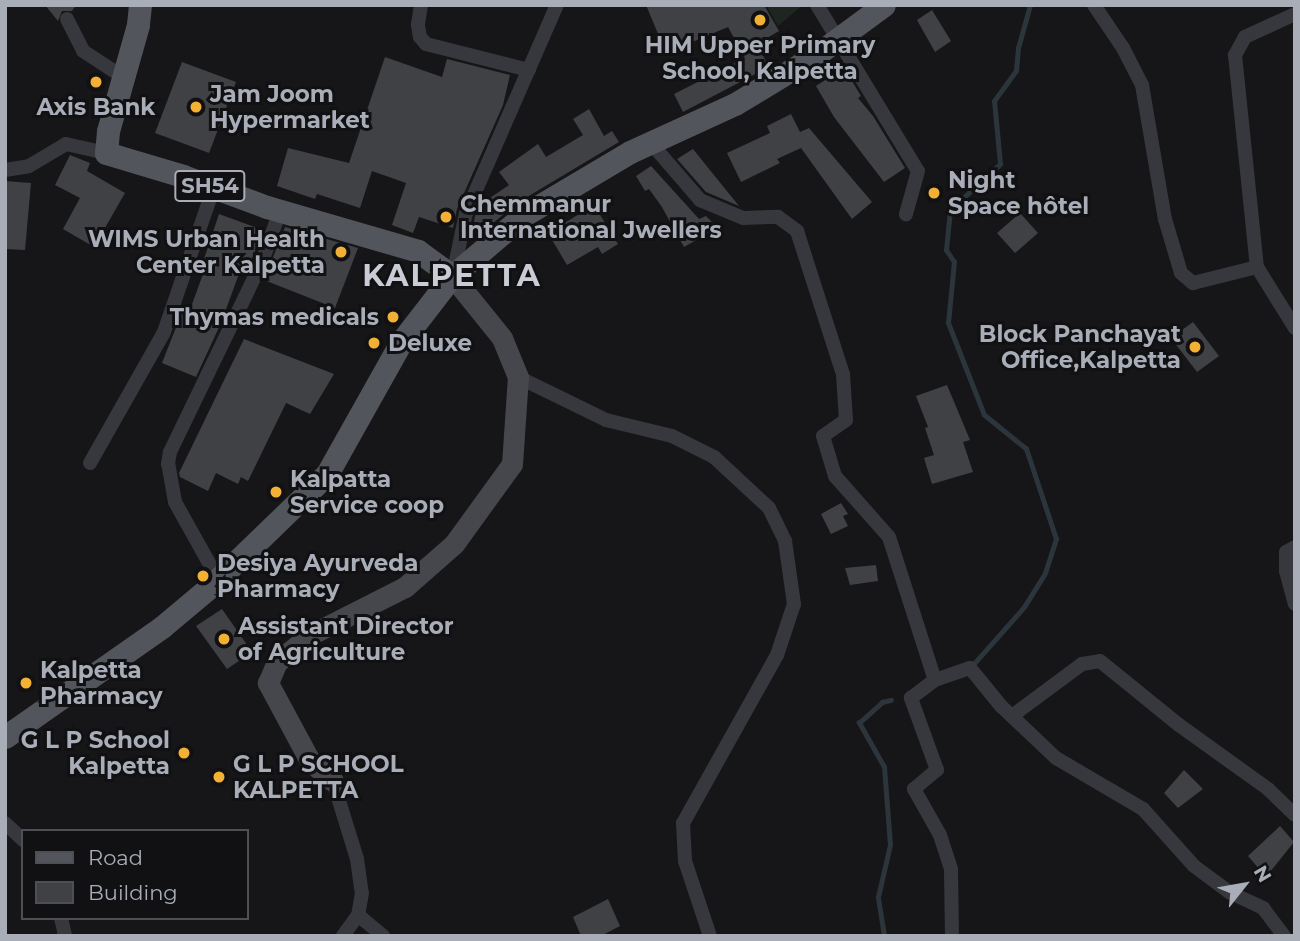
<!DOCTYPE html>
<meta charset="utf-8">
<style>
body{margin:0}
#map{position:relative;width:1300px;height:941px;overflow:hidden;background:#161618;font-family:Montserrat,sans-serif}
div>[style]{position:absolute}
.green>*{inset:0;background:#1e261f}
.stream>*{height:4.5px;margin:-2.25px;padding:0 2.25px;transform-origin:2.25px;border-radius:2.25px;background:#2c353c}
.building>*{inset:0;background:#404145}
.minor>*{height:14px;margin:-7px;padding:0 7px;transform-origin:7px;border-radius:7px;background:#37383d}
.secondary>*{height:21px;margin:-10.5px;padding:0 10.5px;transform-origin:10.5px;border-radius:10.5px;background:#45474d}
.primary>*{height:23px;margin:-11.5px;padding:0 11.5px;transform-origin:11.5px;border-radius:11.5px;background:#53555c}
.dots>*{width:19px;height:19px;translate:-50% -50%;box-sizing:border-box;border:4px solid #111113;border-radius:50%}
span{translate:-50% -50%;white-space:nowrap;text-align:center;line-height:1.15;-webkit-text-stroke:6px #111113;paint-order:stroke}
.shield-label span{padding:2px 5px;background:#111113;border:2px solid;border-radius:5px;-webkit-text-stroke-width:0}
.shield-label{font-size:21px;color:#a8adb8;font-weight:700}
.poi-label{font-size:23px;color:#a8adb8;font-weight:700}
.left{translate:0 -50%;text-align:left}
.right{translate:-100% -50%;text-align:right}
.district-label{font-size:30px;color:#c9ccd4;font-weight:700;letter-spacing:2px}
.frame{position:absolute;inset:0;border:7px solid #a8adb8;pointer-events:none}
.legend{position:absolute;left:21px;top:829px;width:228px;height:91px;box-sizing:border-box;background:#111113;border:2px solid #4d4f55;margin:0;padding:9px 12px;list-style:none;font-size:21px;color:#a8adb8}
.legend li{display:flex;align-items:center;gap:14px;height:35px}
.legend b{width:35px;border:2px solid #4d4f55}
.north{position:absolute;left:1209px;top:850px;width:70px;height:70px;-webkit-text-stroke:5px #111113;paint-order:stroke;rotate:59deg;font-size:19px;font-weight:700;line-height:28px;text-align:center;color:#a8adb8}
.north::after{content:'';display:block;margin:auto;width:24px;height:32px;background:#a8adb8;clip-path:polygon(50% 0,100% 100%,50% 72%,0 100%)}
</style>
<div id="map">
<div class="green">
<i style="clip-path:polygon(766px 5px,803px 5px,778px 26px)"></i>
</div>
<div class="stream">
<i style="left:971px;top:667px;width:80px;rotate:-48.5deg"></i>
<i style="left:1024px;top:607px;width:40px;rotate:-58deg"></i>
<i style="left:1045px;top:573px;width:36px;rotate:-72deg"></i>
<i style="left:1056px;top:539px;width:95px;rotate:-108.4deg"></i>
<i style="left:1026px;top:449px;width:54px;rotate:-141deg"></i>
<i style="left:984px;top:415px;width:99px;rotate:-111.4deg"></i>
<i style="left:948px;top:323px;width:61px;rotate:-84.4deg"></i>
<i style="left:954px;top:262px;width:14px;rotate:-124deg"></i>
<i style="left:946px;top:250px;width:40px;rotate:-84.3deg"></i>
<i style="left:950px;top:210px;width:68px;rotate:-42.6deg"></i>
<i style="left:1000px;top:164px;width:63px;rotate:-95.4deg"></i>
<i style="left:994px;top:101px;width:37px;rotate:-54deg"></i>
<i style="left:1016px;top:71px;width:23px;rotate:-85deg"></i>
<i style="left:1018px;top:48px;width:45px;rotate:-74.4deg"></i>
<i style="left:884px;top:936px;width:39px;rotate:-99deg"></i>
<i style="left:878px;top:897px;width:53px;rotate:-77deg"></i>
<i style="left:890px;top:845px;width:78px;rotate:-94.4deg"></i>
<i style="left:884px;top:767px;width:51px;rotate:-119.6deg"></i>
<i style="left:859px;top:723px;width:31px;rotate:-42deg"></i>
<i style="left:882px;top:702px;width:9px;rotate:-13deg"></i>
</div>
<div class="building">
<i style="clip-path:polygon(45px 5px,76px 5px,72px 11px,62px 11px,58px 21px)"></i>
<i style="clip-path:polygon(646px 5px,764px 5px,779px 31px,757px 44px,769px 67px,683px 112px,674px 94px,745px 58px,728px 27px,666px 53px)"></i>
<i style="clip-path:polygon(932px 10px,951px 41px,935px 52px,917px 20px)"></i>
<i style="clip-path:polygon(385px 57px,442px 77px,447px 59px,510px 75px,503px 105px,457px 209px,453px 228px,419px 217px,413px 233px,392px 225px,406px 183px,372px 171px,360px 208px,317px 194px,315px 199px,277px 186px,288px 148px,349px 163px)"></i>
<i style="clip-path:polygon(182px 62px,236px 82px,209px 153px,155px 133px)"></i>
<i style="clip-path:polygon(844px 68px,861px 96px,858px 98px,873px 116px,905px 168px,884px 182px,834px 117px,816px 86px)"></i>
<i style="clip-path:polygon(589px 109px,604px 136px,612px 131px,619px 142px,517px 203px,473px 240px,471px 237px,475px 216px,482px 199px,484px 202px,509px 185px,499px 172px,538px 144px,546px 157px,583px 135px,573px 119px)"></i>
<i style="clip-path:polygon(791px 114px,800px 132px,809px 128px,872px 202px,852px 219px,801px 148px,777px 159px,780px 163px,741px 182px,727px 153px,770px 133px,767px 126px)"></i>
<i style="clip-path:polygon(693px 149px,722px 185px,739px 206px,706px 192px,677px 159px)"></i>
<i style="clip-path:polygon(70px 155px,90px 163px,87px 171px,125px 193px,94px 247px,63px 229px,80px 198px,55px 185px)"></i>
<i style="clip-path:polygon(651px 166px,699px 219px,706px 216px,718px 228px,684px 247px,662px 207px,649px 189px,645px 191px,636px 176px)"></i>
<i style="clip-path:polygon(5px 181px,31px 183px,25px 250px,5px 249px)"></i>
<i style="clip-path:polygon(594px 205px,618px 244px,602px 254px,598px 247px,567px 265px,548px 233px)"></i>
<i style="clip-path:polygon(1020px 213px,1038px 233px,1015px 253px,997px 233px)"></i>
<i style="clip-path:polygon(219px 214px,263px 230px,246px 274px,240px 271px,221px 323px,196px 377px,162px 363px,184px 307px,190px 310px,208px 260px,204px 259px)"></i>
<i style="clip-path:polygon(285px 227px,358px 248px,335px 308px,264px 280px)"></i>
<i style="clip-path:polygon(1193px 322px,1219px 356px,1197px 372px,1171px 338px)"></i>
<i style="clip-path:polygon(244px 339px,334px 374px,310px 414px,286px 403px,248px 481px,241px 477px,238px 484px,216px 473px,208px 491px,180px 477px,179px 473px)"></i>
<i style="clip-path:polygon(947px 385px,970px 440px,963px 442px,973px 472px,932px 484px,924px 458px,934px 455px,925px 428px,928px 427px,916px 396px)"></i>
<i style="clip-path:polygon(841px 503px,848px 514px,843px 516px,848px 526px,831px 534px,821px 514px)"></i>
<i style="clip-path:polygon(876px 565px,878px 581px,850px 585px,845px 568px)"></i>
<i style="clip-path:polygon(222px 609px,252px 652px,227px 669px,196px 626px)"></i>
<i style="clip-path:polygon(1184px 770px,1203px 789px,1178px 808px,1164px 793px)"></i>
<i style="clip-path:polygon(1280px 826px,1294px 842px,1266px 877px,1248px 856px)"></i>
<i style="clip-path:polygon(608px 899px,620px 926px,601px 936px,581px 936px,573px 917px)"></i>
</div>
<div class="minor">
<i style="left:421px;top:5px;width:20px;rotate:99deg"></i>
<i style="left:418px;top:25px;width:12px;rotate:81deg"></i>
<i style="left:420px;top:37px;width:9px;rotate:49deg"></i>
<i style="left:426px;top:44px;width:106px;rotate:14.2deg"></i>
<i style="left:817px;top:5px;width:194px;rotate:58.7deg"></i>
<i style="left:918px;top:171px;width:45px;rotate:105.6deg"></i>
<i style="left:1094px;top:5px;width:52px;rotate:56deg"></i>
<i style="left:1123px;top:48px;width:42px;rotate:62.8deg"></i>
<i style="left:1142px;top:85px;width:136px;rotate:80.3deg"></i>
<i style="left:1165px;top:219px;width:56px;rotate:73.5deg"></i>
<i style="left:1181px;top:273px;width:16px;rotate:40deg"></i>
<i style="left:1193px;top:283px;width:66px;rotate:-14deg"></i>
<i style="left:1295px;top:14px;width:55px;rotate:155.3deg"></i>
<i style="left:1245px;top:37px;width:21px;rotate:119deg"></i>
<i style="left:1235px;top:55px;width:213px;rotate:84.1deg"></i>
<i style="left:1257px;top:267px;width:72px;rotate:58.1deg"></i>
<i style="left:67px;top:19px;width:36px;rotate:63deg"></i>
<i style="left:83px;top:51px;width:48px;rotate:33deg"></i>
<i style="left:650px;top:142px;width:77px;rotate:49.2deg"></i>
<i style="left:700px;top:200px;width:47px;rotate:22.7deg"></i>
<i style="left:743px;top:218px;width:35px;rotate:-2deg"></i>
<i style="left:778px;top:217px;width:24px;rotate:36deg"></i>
<i style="left:797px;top:231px;width:150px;rotate:72.2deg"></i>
<i style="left:843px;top:374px;width:46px;rotate:86.3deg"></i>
<i style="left:846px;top:420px;width:28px;rotate:145deg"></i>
<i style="left:823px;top:436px;width:42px;rotate:73.3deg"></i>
<i style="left:835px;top:476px;width:81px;rotate:48.5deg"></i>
<i style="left:889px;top:537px;width:150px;rotate:72.2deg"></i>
<i style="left:5px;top:170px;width:24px;rotate:-9deg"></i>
<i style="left:29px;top:166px;width:43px;rotate:-30.7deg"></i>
<i style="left:66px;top:144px;width:41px;rotate:12.7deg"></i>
<i style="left:453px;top:275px;width:63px;rotate:-78.2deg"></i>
<i style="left:466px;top:213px;width:227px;rotate:-66.4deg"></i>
<i style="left:518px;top:377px;width:98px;rotate:26deg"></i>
<i style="left:606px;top:420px;width:68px;rotate:13.6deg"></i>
<i style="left:672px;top:436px;width:47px;rotate:26.6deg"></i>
<i style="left:714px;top:457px;width:75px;rotate:42.8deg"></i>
<i style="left:769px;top:508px;width:37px;rotate:64deg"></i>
<i style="left:785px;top:541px;width:64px;rotate:81.9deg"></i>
<i style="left:794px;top:604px;width:54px;rotate:108.4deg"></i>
<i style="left:777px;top:655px;width:193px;rotate:119.2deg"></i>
<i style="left:683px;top:823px;width:38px;rotate:87deg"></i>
<i style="left:685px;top:861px;width:79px;rotate:71.6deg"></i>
<i style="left:90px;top:463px;width:150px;rotate:-60.5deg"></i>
<i style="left:164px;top:332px;width:153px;rotate:-71deg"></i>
<i style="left:1295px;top:547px;width:10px;rotate:151deg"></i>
<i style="left:1286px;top:552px;width:19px;rotate:90deg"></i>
<i style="left:1286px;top:571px;width:34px;rotate:75deg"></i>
<i style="left:218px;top:579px;width:88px;rotate:-119.2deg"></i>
<i style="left:175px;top:502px;width:39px;rotate:-100deg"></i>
<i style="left:168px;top:464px;width:12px;rotate:-81deg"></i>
<i style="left:170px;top:452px;width:211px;rotate:-64.2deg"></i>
<i style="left:262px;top:262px;width:54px;rotate:-70.6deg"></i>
<i style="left:1012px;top:716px;width:87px;rotate:-36.6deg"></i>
<i style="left:1082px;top:664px;width:18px;rotate:-9deg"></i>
<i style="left:1100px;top:661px;width:102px;rotate:39deg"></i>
<i style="left:1179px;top:725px;width:110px;rotate:35.7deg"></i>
<i style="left:1268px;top:789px;width:37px;rotate:44deg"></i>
<i style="left:333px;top:781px;width:82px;rotate:72.9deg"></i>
<i style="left:357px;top:859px;width:34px;rotate:82deg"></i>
<i style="left:362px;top:893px;width:22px;rotate:100deg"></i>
<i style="left:358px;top:915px;width:26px;rotate:126deg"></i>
<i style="left:5px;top:823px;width:25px;rotate:43deg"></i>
<i style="left:358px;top:915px;width:33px;rotate:40deg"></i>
<i style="left:61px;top:918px;width:18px;rotate:77deg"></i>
<i style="left:952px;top:936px;width:67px;rotate:-90.9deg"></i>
<i style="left:951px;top:869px;width:36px;rotate:-108deg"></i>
<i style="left:940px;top:835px;width:53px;rotate:-119.5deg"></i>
<i style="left:914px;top:789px;width:30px;rotate:-40deg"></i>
<i style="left:937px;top:770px;width:77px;rotate:-109.9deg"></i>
<i style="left:911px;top:698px;width:30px;rotate:-37deg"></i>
<i style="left:935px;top:680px;width:37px;rotate:-19deg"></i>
<i style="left:970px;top:668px;width:49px;rotate:50.8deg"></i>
<i style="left:1001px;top:706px;width:76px;rotate:43.4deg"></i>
<i style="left:1056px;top:758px;width:101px;rotate:30.4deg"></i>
<i style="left:1143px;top:809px;width:76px;rotate:48.2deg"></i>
<i style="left:1194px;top:866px;width:44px;rotate:36.6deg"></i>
<i style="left:1229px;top:892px;width:38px;rotate:25deg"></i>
<i style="left:1263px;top:908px;width:35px;rotate:53deg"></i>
</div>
<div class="secondary">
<i style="left:333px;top:781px;width:30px;rotate:-139deg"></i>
<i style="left:310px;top:761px;width:89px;rotate:-118.3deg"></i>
<i style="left:268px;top:683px;width:23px;rotate:-67deg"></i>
<i style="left:277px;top:662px;width:43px;rotate:-39.3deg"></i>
<i style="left:310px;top:635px;width:106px;rotate:-26.8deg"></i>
<i style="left:405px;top:587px;width:65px;rotate:-41.3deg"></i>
<i style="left:454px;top:544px;width:99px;rotate:-54.1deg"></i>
<i style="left:512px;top:464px;width:87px;rotate:-86.1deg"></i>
<i style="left:518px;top:377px;width:42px;rotate:-112.3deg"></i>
<i style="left:502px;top:338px;width:80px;rotate:-128.9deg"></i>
</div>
<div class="primary">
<i style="left:140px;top:5px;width:20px;rotate:96deg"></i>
<i style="left:138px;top:25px;width:110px;rotate:105.8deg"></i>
<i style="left:108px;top:131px;width:22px;rotate:95deg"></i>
<i style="left:106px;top:153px;width:80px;rotate:16.6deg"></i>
<i style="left:183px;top:176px;width:90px;rotate:20.3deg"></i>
<i style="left:267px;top:207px;width:157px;rotate:16.2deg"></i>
<i style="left:418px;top:251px;width:42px;rotate:36.3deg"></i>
<i style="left:5px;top:737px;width:192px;rotate:-35deg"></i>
<i style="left:162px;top:627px;width:65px;rotate:-40deg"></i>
<i style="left:212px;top:585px;width:160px;rotate:-44deg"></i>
<i style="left:327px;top:474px;width:151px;rotate:-60.7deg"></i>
<i style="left:401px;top:342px;width:83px;rotate:-52.3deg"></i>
<i style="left:452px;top:276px;width:94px;rotate:-40.3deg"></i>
<i style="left:524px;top:215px;width:123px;rotate:-30.7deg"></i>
<i style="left:630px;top:152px;width:115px;rotate:-24.6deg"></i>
<i style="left:735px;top:104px;width:95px;rotate:-31.2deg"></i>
<i style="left:816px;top:55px;width:84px;rotate:-36.3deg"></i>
</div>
<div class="dots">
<i style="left:760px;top:20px;background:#f2b134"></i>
<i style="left:96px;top:82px;background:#f2b134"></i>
<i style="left:196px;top:107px;background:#f2b134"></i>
<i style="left:934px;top:193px;background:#f2b134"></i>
<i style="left:446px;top:217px;background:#f2b134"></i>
<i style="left:341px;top:252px;background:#f2b134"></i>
<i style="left:393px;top:317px;background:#f2b134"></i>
<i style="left:374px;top:343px;background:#f2b134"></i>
<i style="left:1195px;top:347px;background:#f2b134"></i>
<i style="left:276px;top:492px;background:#f2b134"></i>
<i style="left:203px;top:576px;background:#f2b134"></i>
<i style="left:224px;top:639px;background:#f2b134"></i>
<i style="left:26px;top:683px;background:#f2b134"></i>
<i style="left:184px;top:753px;background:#f2b134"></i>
<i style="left:219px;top:777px;background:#f2b134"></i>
</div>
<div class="shield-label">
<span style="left:210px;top:186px">SH54</span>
</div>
<div class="poi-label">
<span style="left:760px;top:58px">HIM Upper Primary<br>School, Kalpetta</span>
<span class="left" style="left:210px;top:107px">Jam Joom<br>Hypermarket</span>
<span style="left:96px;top:107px">Axis Bank</span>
<span class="left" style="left:948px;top:193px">Night<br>Space hôtel</span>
<span class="left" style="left:460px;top:217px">Chemmanur<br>International Jwellers</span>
<span class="right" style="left:325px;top:252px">WIMS Urban Health<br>Center Kalpetta</span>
<span class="right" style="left:379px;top:317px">Thymas medicals</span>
<span class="right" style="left:1181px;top:347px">Block Panchayat<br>Office,Kalpetta</span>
<span class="left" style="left:388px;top:343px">Deluxe</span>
<span class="left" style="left:290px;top:492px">Kalpatta<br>Service coop</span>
<span class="left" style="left:217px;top:576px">Desiya Ayurveda<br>Pharmacy</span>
<span class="left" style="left:238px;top:639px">Assistant Director<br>of Agriculture</span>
<span class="left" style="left:40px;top:683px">Kalpetta<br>Pharmacy</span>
<span class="right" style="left:170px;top:753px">G L P School<br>Kalpetta</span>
<span class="left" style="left:233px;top:777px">G L P SCHOOL<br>KALPETTA</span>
</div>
<div class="district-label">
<span style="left:452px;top:276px">KALPETTA</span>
</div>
<div class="frame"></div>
<ul class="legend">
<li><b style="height:9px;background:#53555c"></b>Road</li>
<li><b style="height:19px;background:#404145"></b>Building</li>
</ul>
<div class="north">N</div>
</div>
